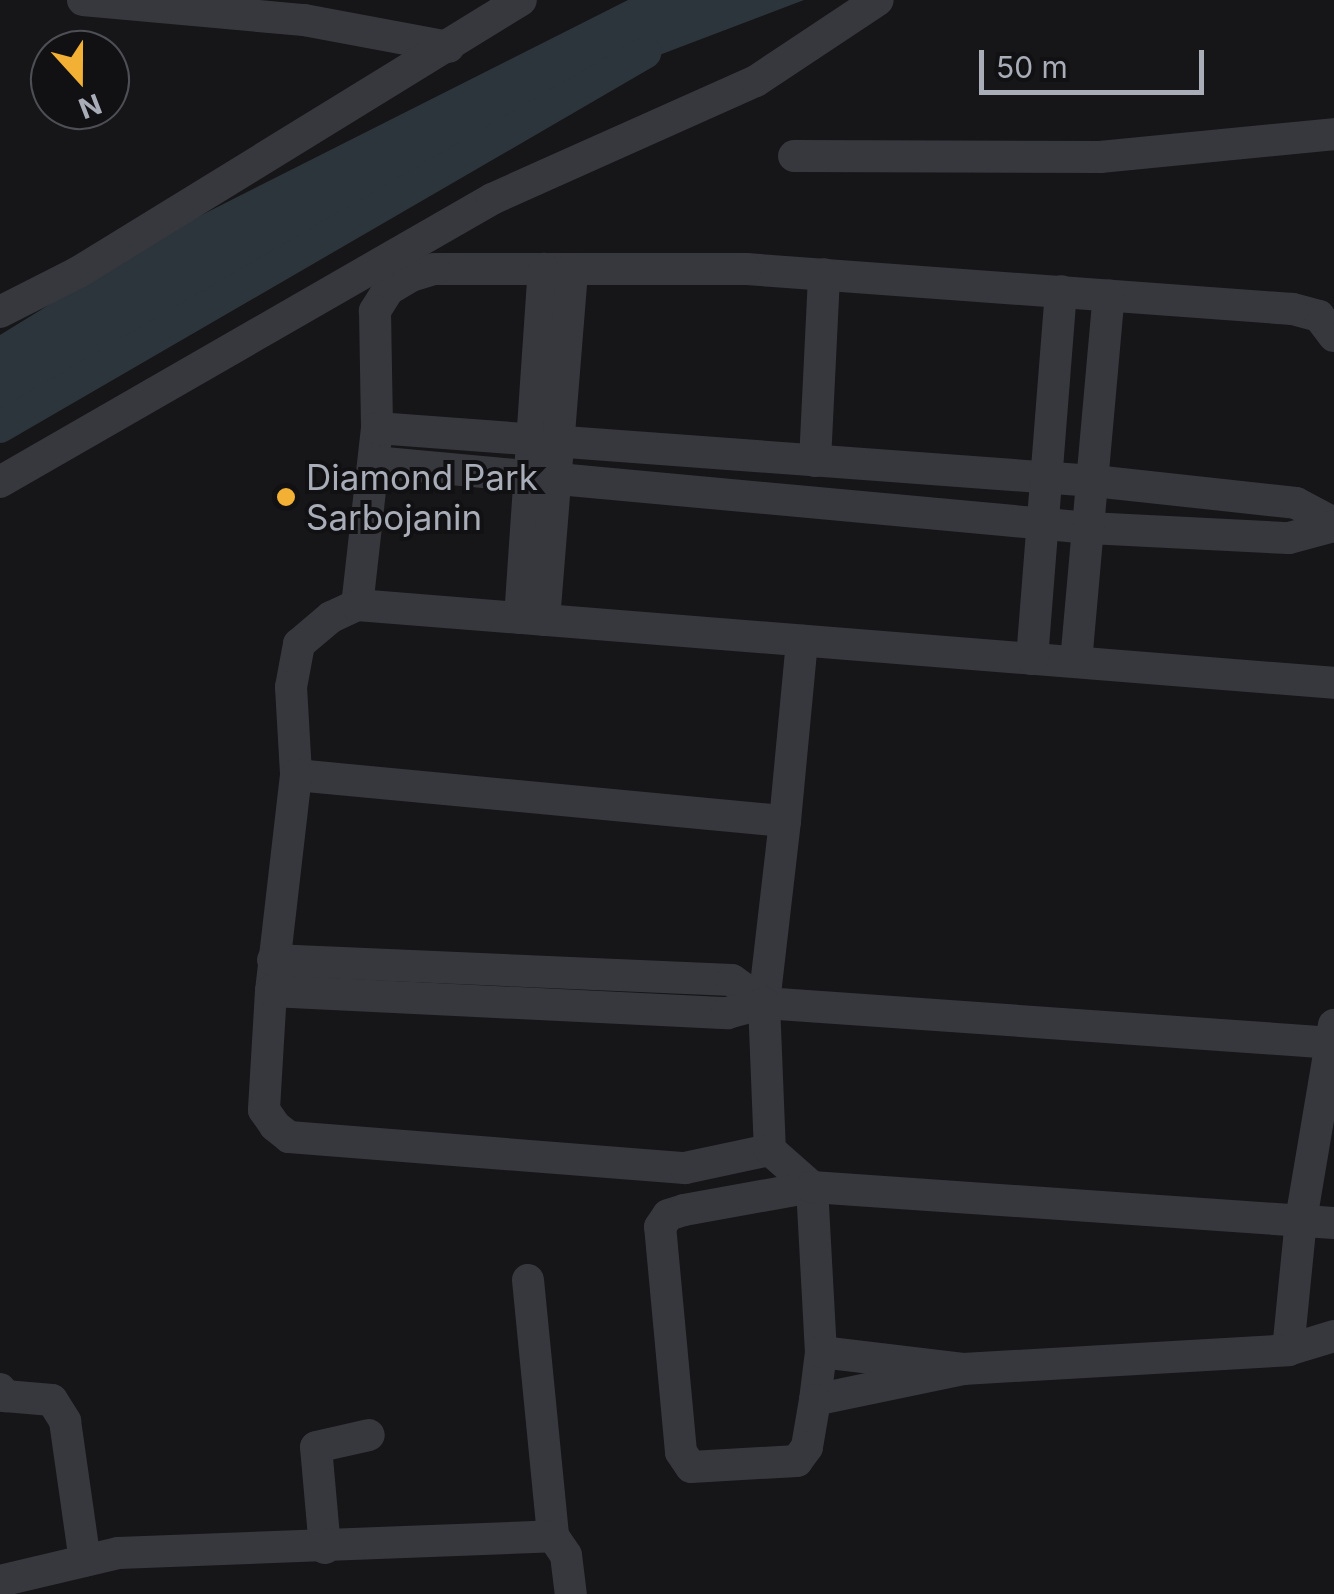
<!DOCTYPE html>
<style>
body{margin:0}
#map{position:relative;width:1334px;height:1594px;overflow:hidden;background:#161618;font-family:Inter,sans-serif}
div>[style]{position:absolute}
.water>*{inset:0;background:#2c353c}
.canal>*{height:32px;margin:-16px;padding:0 16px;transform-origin:16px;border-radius:16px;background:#2c353c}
.street>*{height:32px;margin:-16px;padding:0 16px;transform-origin:16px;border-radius:16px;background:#37383d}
.dots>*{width:28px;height:28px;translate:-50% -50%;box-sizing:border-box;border:5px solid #111113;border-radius:50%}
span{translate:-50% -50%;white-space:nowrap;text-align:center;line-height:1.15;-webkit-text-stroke:8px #111113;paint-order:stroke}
.poi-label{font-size:35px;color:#a8adb8}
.left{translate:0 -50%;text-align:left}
.north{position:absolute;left:30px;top:30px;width:100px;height:100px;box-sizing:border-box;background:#111113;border:2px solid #4d4f55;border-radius:50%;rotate:159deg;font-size:28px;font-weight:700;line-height:40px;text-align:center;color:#a8adb8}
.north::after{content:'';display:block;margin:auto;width:35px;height:45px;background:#f2b134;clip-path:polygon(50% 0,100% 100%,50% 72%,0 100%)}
.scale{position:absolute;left:979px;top:50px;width:225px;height:45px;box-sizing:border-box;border:5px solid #a8adb8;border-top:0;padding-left:12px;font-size:30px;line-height:35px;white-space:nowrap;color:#a8adb8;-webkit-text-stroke:8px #111113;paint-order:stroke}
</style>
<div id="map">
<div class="water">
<i style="clip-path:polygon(628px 0,804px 0,554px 95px,169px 316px,0 425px,0 335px,164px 234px)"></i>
</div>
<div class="canal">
<i style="left:0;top:427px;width:746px;rotate:-30.11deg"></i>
</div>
<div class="street">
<i style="left:83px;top:0;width:222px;rotate:5.2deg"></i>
<i style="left:304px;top:20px;width:147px;rotate:10.6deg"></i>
<i style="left:794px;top:156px;width:306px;rotate:0.2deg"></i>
<i style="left:1100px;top:157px;width:235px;rotate:-5.6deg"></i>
<i style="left:0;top:312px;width:86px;rotate:-26.9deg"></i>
<i style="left:77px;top:273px;width:521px;rotate:-31.59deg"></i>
<i style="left:1334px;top:336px;width:25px;rotate:-127deg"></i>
<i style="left:1319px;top:316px;width:28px;rotate:-165deg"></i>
<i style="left:1292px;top:309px;width:547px;rotate:-175.81deg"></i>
<i style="left:746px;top:269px;width:312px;rotate:180deg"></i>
<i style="left:434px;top:269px;width:24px;rotate:163deg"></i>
<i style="left:411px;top:276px;width:27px;rotate:149deg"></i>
<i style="left:388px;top:290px;width:25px;rotate:122deg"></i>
<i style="left:375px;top:311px;width:117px;rotate:89deg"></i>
<i style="left:377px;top:428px;width:178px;rotate:96.4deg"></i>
<i style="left:357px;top:605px;width:29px;rotate:155deg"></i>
<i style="left:331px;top:617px;width:42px;rotate:139.8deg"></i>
<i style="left:299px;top:644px;width:44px;rotate:100.5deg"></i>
<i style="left:291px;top:687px;width:88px;rotate:86.7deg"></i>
<i style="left:296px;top:775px;width:491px;rotate:5.4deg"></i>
<i style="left:785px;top:821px;width:183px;rotate:96.6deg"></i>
<i style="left:764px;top:1003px;width:571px;rotate:4.01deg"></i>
<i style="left:377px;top:428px;width:719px;rotate:4.23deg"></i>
<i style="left:1094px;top:481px;width:203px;rotate:6.2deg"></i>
<i style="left:1296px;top:503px;width:43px;rotate:27.8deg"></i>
<i style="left:815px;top:461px;width:187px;rotate:-87.2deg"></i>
<i style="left:374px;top:462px;width:718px;rotate:5.27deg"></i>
<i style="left:1089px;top:528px;width:200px;rotate:2.9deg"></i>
<i style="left:1289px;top:538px;width:47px;rotate:-14.9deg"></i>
<i style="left:0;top:482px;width:568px;rotate:-29.91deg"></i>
<i style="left:492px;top:199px;width:289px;rotate:-24.1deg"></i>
<i style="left:756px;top:81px;width:146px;rotate:-33.6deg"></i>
<i style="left:357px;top:605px;width:980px;rotate:4.56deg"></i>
<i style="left:520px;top:618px;width:350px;rotate:-86.1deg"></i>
<i style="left:544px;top:620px;width:352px;rotate:-85.4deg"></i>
<i style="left:1032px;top:659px;width:369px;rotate:-85.5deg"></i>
<i style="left:1076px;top:662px;width:368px;rotate:-84.9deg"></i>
<i style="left:296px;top:775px;width:217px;rotate:96.6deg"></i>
<i style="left:271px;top:991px;width:119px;rotate:93.4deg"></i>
<i style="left:264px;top:1110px;width:19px;rotate:55deg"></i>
<i style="left:275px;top:1126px;width:18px;rotate:38deg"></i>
<i style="left:289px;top:1137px;width:397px;rotate:4.5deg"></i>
<i style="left:685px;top:1168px;width:87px;rotate:-12deg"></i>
<i style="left:785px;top:821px;width:181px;rotate:-84.6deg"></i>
<i style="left:273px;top:960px;width:459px;rotate:2.5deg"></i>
<i style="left:732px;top:980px;width:39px;rotate:36deg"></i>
<i style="left:271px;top:991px;width:457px;rotate:2.8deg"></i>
<i style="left:727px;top:1013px;width:38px;rotate:-15deg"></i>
<i style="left:764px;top:1003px;width:147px;rotate:87.7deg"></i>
<i style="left:770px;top:1150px;width:56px;rotate:41.4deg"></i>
<i style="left:812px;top:1187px;width:165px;rotate:86.9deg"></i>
<i style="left:821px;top:1352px;width:48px;rotate:97.1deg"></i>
<i style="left:528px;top:1280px;width:257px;rotate:84.4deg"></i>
<i style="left:1288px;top:1350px;width:131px;rotate:-84.3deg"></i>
<i style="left:1301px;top:1220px;width:198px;rotate:-80.4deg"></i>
<i style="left:821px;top:1352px;width:143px;rotate:6.8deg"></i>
<i style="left:963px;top:1369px;width:326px;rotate:-3.3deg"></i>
<i style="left:1288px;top:1350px;width:48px;rotate:-16.9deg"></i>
<i style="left:963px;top:1369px;width:151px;rotate:168.2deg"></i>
<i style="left:815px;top:1400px;width:48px;rotate:99.7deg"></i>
<i style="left:807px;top:1447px;width:17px;rotate:126deg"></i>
<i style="left:797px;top:1461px;width:106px;rotate:176.8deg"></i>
<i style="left:691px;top:1467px;width:18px;rotate:-124deg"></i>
<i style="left:681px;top:1452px;width:226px;rotate:-95.3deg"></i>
<i style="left:660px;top:1227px;width:14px;rotate:-56deg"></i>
<i style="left:668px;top:1215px;width:17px;rotate:-17deg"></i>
<i style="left:684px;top:1210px;width:130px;rotate:-10.2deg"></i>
<i style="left:812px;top:1187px;width:523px;rotate:3.95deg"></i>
<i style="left:0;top:1389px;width:9px;rotate:54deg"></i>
<i style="left:5px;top:1396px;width:47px;rotate:4.9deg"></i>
<i style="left:52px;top:1400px;width:25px;rotate:58deg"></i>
<i style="left:65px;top:1421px;width:141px;rotate:81.9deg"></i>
<i style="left:325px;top:1548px;width:101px;rotate:-95.1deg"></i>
<i style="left:316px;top:1447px;width:54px;rotate:-12.8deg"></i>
<i style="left:0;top:1581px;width:121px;rotate:-13.3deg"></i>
<i style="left:118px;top:1553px;width:435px;rotate:-2.2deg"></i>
<i style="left:553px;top:1536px;width:23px;rotate:56deg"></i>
<i style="left:566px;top:1555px;width:39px;rotate:83deg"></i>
</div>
<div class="dots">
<i style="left:286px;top:497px;background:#f2b134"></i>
</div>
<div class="poi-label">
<span class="left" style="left:306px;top:497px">Diamond Park<br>Sarbojanin</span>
</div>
<div class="north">N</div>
<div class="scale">50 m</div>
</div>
